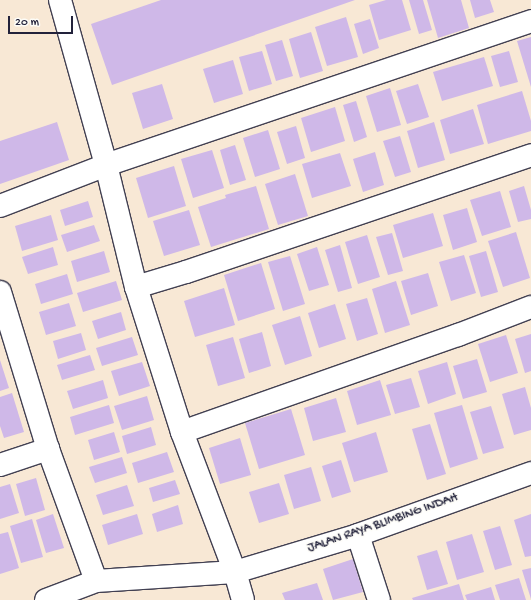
<!DOCTYPE html>
<style>
body{margin:0}
#map{position:relative;width:531px;height:600px;overflow:hidden;background:#f8e8d5;font-family:"Gochi Hand",sans-serif}
div>[style]{position:absolute}
.building>*{inset:0;background:#cfb8e8}
.roads{filter:drop-shadow(1px 0 #424052) drop-shadow(-1px 0 #424052) drop-shadow(0 1px #424052) drop-shadow(0 -1px #424052)}
.street>*{height:22px;margin:-11px;padding:0 11px;transform-origin:11px;border-radius:11px;background:#fff}
span{translate:-50% -50%;white-space:nowrap;text-align:center;line-height:1.15;-webkit-text-stroke:3px #fdfcf7;paint-order:stroke}
.street-label{font-size:13px;color:#22223b}
.scale{position:absolute;left:8px;top:16px;width:65px;height:18px;box-sizing:border-box;border:2px solid #22223b;border-top:0;padding-left:5px;font-size:12px;line-height:14px;white-space:nowrap;color:#22223b;-webkit-text-stroke:3px #fdfcf7;paint-order:stroke}
</style>
<div id="map">
<div class="building">
<i style="clip-path:polygon(161px 0,355px 0,112px 85px,91px 24px)"></i>
<i style="clip-path:polygon(386px 0,402px 0,411px 30px,379px 40px,369px 5px)"></i>
<i style="clip-path:polygon(409px 0,423px 0,432px 30px,419px 34px)"></i>
<i style="clip-path:polygon(427px 0,461px 0,469px 28px,438px 38px)"></i>
<i style="clip-path:polygon(470px 0,490px 0,494px 12px,475px 18px)"></i>
<i style="clip-path:polygon(346px 17px,358px 57px,327px 66px,315px 27px)"></i>
<i style="clip-path:polygon(370px 19px,379px 48px,363px 54px,354px 24px)"></i>
<i style="clip-path:polygon(311px 32px,323px 71px,300px 78px,289px 39px)"></i>
<i style="clip-path:polygon(531px 37px,531px 87px,517px 41px)"></i>
<i style="clip-path:polygon(282px 40px,293px 76px,276px 81px,265px 45px)"></i>
<i style="clip-path:polygon(262px 51px,272px 84px,249px 91px,239px 57px)"></i>
<i style="clip-path:polygon(509px 51px,518px 82px,500px 87px,491px 56px)"></i>
<i style="clip-path:polygon(484px 57px,493px 86px,442px 101px,433px 72px)"></i>
<i style="clip-path:polygon(233px 60px,243px 94px,214px 103px,203px 69px)"></i>
<i style="clip-path:polygon(162px 84px,173px 119px,143px 129px,132px 93px)"></i>
<i style="clip-path:polygon(418px 84px,429px 117px,407px 124px,396px 91px)"></i>
<i style="clip-path:polygon(390px 88px,401px 125px,377px 132px,366px 96px)"></i>
<i style="clip-path:polygon(522px 91px,531px 121px,531px 131px,488px 144px,477px 105px)"></i>
<i style="clip-path:polygon(356px 101px,367px 137px,354px 142px,343px 105px)"></i>
<i style="clip-path:polygon(335px 107px,345px 141px,311px 152px,301px 118px)"></i>
<i style="clip-path:polygon(473px 109px,484px 144px,450px 154px,440px 120px)"></i>
<i style="clip-path:polygon(57px 122px,69px 160px,0 184px,0 141px)"></i>
<i style="clip-path:polygon(434px 122px,445px 160px,418px 168px,407px 131px)"></i>
<i style="clip-path:polygon(296px 126px,305px 158px,287px 164px,277px 132px)"></i>
<i style="clip-path:polygon(268px 130px,280px 169px,255px 177px,243px 138px)"></i>
<i style="clip-path:polygon(400px 136px,411px 172px,395px 177px,383px 141px)"></i>
<i style="clip-path:polygon(235px 145px,246px 180px,230px 185px,220px 150px)"></i>
<i style="clip-path:polygon(212px 150px,224px 188px,193px 198px,181px 159px)"></i>
<i style="clip-path:polygon(375px 152px,384px 185px,363px 192px,353px 159px)"></i>
<i style="clip-path:polygon(340px 153px,351px 186px,312px 198px,302px 164px)"></i>
<i style="clip-path:polygon(174px 166px,186px 206px,148px 218px,136px 178px)"></i>
<i style="clip-path:polygon(295px 174px,308px 216px,278px 225px,265px 184px)"></i>
<i style="clip-path:polygon(256px 186px,269px 229px,211px 247px,198px 207px,226px 198px,225px 195px)"></i>
<i style="clip-path:polygon(524px 186px,531px 210px,531px 219px,518px 222px,509px 191px)"></i>
<i style="clip-path:polygon(500px 191px,511px 227px,482px 236px,470px 200px)"></i>
<i style="clip-path:polygon(88px 201px,93px 217px,65px 226px,60px 210px)"></i>
<i style="clip-path:polygon(467px 208px,477px 242px,453px 250px,443px 215px)"></i>
<i style="clip-path:polygon(189px 210px,200px 245px,164px 256px,153px 221px)"></i>
<i style="clip-path:polygon(433px 213px,443px 246px,403px 258px,393px 225px)"></i>
<i style="clip-path:polygon(51px 215px,58px 240px,22px 251px,15px 226px)"></i>
<i style="clip-path:polygon(94px 225px,100px 241px,67px 252px,61px 235px)"></i>
<i style="clip-path:polygon(516px 232px,530px 278px,503px 287px,488px 241px)"></i>
<i style="clip-path:polygon(392px 233px,403px 271px,388px 275px,376px 237px)"></i>
<i style="clip-path:polygon(367px 235px,380px 277px,358px 284px,345px 242px)"></i>
<i style="clip-path:polygon(340px 245px,352px 288px,338px 292px,325px 250px)"></i>
<i style="clip-path:polygon(53px 247px,58px 265px,28px 274px,22px 257px)"></i>
<i style="clip-path:polygon(317px 247px,329px 285px,309px 291px,297px 254px)"></i>
<i style="clip-path:polygon(104px 251px,110px 272px,77px 282px,71px 261px)"></i>
<i style="clip-path:polygon(486px 251px,498px 292px,481px 297px,469px 256px)"></i>
<i style="clip-path:polygon(464px 255px,476px 293px,451px 301px,439px 262px)"></i>
<i style="clip-path:polygon(290px 256px,305px 304px,283px 311px,268px 262px)"></i>
<i style="clip-path:polygon(261px 263px,275px 309px,238px 321px,224px 275px)"></i>
<i style="clip-path:polygon(428px 273px,438px 306px,411px 315px,401px 281px)"></i>
<i style="clip-path:polygon(67px 274px,73px 294px,41px 304px,35px 284px)"></i>
<i style="clip-path:polygon(116px 281px,122px 300px,83px 312px,77px 293px)"></i>
<i style="clip-path:polygon(396px 281px,410px 325px,385px 333px,372px 289px)"></i>
<i style="clip-path:polygon(224px 288px,235px 325px,195px 337px,184px 301px)"></i>
<i style="clip-path:polygon(367px 298px,378px 334px,357px 341px,346px 304px)"></i>
<i style="clip-path:polygon(69px 303px,76px 326px,46px 335px,39px 312px)"></i>
<i style="clip-path:polygon(335px 304px,346px 339px,319px 348px,308px 313px)"></i>
<i style="clip-path:polygon(121px 312px,126px 330px,98px 339px,92px 321px)"></i>
<i style="clip-path:polygon(300px 316px,312px 356px,285px 365px,272px 325px)"></i>
<i style="clip-path:polygon(262px 332px,271px 366px,249px 373px,239px 339px)"></i>
<i style="clip-path:polygon(81px 333px,86px 350px,58px 359px,53px 341px)"></i>
<i style="clip-path:polygon(531px 334px,531px 371px,525px 373px,515px 339px)"></i>
<i style="clip-path:polygon(506px 335px,518px 373px,490px 382px,478px 344px)"></i>
<i style="clip-path:polygon(132px 337px,138px 355px,102px 366px,96px 348px)"></i>
<i style="clip-path:polygon(233px 337px,245px 378px,218px 386px,206px 345px)"></i>
<i style="clip-path:polygon(90px 355px,95px 370px,62px 380px,57px 365px)"></i>
<i style="clip-path:polygon(477px 359px,487px 392px,463px 399px,453px 366px)"></i>
<i style="clip-path:polygon(0 360px,9px 388px,0 391px)"></i>
<i style="clip-path:polygon(142px 362px,150px 386px,119px 396px,111px 371px)"></i>
<i style="clip-path:polygon(447px 362px,456px 394px,428px 404px,418px 371px)"></i>
<i style="clip-path:polygon(411px 378px,420px 407px,395px 414px,386px 385px)"></i>
<i style="clip-path:polygon(103px 380px,108px 398px,73px 409px,67px 391px)"></i>
<i style="clip-path:polygon(380px 380px,391px 415px,357px 425px,347px 391px)"></i>
<i style="clip-path:polygon(525px 387px,531px 408px,531px 430px,514px 435px,502px 394px)"></i>
<i style="clip-path:polygon(12px 393px,24px 432px,4px 438px,0 426px,0 397px)"></i>
<i style="clip-path:polygon(147px 396px,154px 420px,122px 430px,114px 406px)"></i>
<i style="clip-path:polygon(336px 398px,346px 432px,313px 441px,304px 408px)"></i>
<i style="clip-path:polygon(109px 405px,114px 423px,75px 435px,70px 417px)"></i>
<i style="clip-path:polygon(462px 405px,478px 459px,450px 468px,434px 413px)"></i>
<i style="clip-path:polygon(491px 406px,504px 448px,483px 454px,470px 412px)"></i>
<i style="clip-path:polygon(291px 409px,305px 455px,259px 469px,245px 423px)"></i>
<i style="clip-path:polygon(430px 424px,446px 474px,427px 480px,412px 429px)"></i>
<i style="clip-path:polygon(151px 427px,156px 445px,127px 454px,122px 436px)"></i>
<i style="clip-path:polygon(114px 432px,120px 452px,94px 460px,88px 440px)"></i>
<i style="clip-path:polygon(376px 432px,388px 472px,354px 482px,342px 443px)"></i>
<i style="clip-path:polygon(240px 438px,251px 475px,220px 484px,209px 448px)"></i>
<i style="clip-path:polygon(167px 452px,174px 472px,138px 483px,132px 463px)"></i>
<i style="clip-path:polygon(122px 457px,127px 473px,95px 483px,89px 467px)"></i>
<i style="clip-path:polygon(341px 460px,351px 492px,332px 498px,322px 466px)"></i>
<i style="clip-path:polygon(311px 467px,321px 501px,294px 509px,284px 475px)"></i>
<i style="clip-path:polygon(36px 478px,45px 510px,25px 516px,16px 484px)"></i>
<i style="clip-path:polygon(175px 480px,180px 494px,153px 502px,149px 488px)"></i>
<i style="clip-path:polygon(279px 483px,289px 514px,259px 523px,249px 492px)"></i>
<i style="clip-path:polygon(10px 484px,19px 513px,0 519px,0 487px)"></i>
<i style="clip-path:polygon(127px 485px,134px 506px,103px 515px,96px 495px)"></i>
<i style="clip-path:polygon(178px 505px,183px 524px,157px 532px,152px 514px)"></i>
<i style="clip-path:polygon(53px 514px,64px 548px,46px 553px,36px 520px)"></i>
<i style="clip-path:polygon(137px 514px,143px 534px,108px 545px,102px 525px)"></i>
<i style="clip-path:polygon(531px 514px,531px 556px,525px 557px,514px 520px)"></i>
<i style="clip-path:polygon(32px 519px,43px 557px,21px 563px,10px 526px)"></i>
<i style="clip-path:polygon(500px 526px,512px 565px,495px 570px,483px 531px)"></i>
<i style="clip-path:polygon(8px 532px,19px 568px,0 574px,0 534px)"></i>
<i style="clip-path:polygon(472px 534px,484px 572px,457px 580px,446px 542px)"></i>
<i style="clip-path:polygon(437px 550px,448px 584px,427px 590px,417px 556px)"></i>
<i style="clip-path:polygon(353px 559px,363px 592px,333px 600px,323px 569px)"></i>
<i style="clip-path:polygon(531px 568px,531px 599px,522px 570px)"></i>
<i style="clip-path:polygon(519px 578px,526px 600px,500px 600px,495px 585px)"></i>
<i style="clip-path:polygon(317px 583px,323px 600px,285px 600px,282px 593px)"></i>
<i style="clip-path:polygon(459px 584px,464px 600px,413px 600px,412px 598px)"></i>
<i style="clip-path:polygon(491px 587px,495px 600px,467px 600px,465px 595px)"></i>
</div>
<div class="roads">
<div class="street">
<i style="left:60px;top:0;width:171px;rotate:74.4deg"></i>
<i style="left:106px;top:165px;width:126px;rotate:76.2deg"></i>
<i style="left:136px;top:287px;width:152px;rotate:72.4deg"></i>
<i style="left:182px;top:432px;width:150px;rotate:69.3deg"></i>
<i style="left:235px;top:572px;width:29px;rotate:74deg"></i>
<i style="left:0;top:206px;width:114px;rotate:-21.1deg"></i>
<i style="left:106px;top:165px;width:449px;rotate:-18.7deg"></i>
<i style="left:136px;top:287px;width:52px;rotate:-16.7deg"></i>
<i style="left:186px;top:272px;width:364px;rotate:-18.7deg"></i>
<i style="left:0;top:292px;width:164px;rotate:73deg"></i>
<i style="left:48px;top:449px;width:140px;rotate:70deg"></i>
<i style="left:182px;top:432px;width:293px;rotate:-19.4deg"></i>
<i style="left:458px;top:335px;width:78px;rotate:-21deg"></i>
<i style="left:0;top:465px;width:51px;rotate:-18.4deg"></i>
<i style="left:358px;top:535px;width:68px;rotate:72.1deg"></i>
<i style="left:46px;top:600px;width:53px;rotate:-20.8deg"></i>
<i style="left:96px;top:581px;width:139px;rotate:-3.7deg"></i>
<i style="left:235px;top:572px;width:128px;rotate:-16.7deg"></i>
<i style="left:358px;top:535px;width:184px;rotate:-19.7deg"></i>
</div>
</div>
<div class="street-label">
<span style="left:383px;top:524px;rotate:-19deg">JALAN RAYA BLIMBING INDAH</span>
</div>
<div class="scale">20 m</div>
</div>
